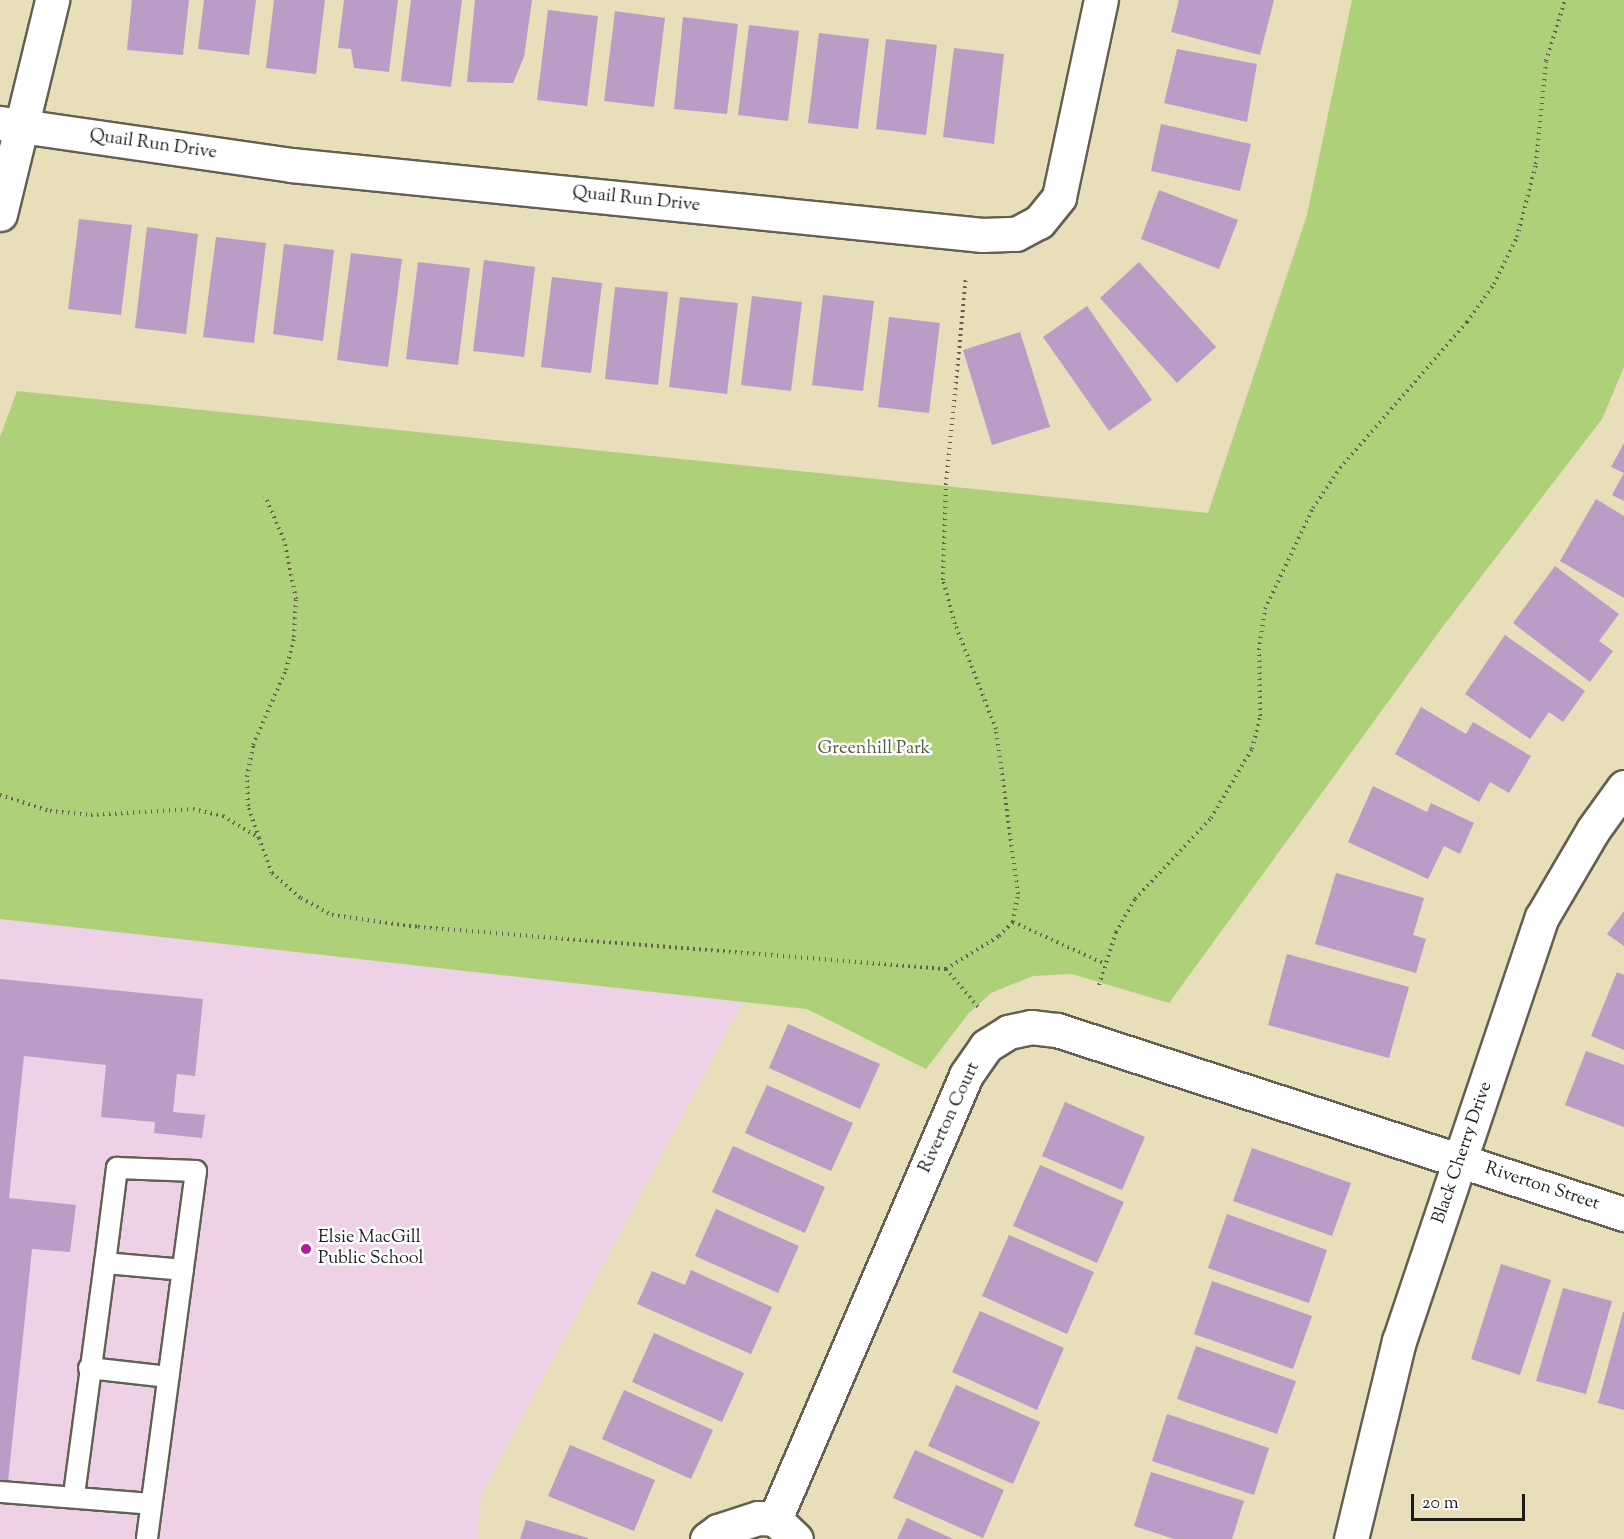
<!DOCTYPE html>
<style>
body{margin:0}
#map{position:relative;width:1624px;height:1539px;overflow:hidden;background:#e8deb9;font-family:"Sorts Mill Goudy",serif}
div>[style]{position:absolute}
.built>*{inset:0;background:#eed0e7}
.green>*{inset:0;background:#aed079}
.building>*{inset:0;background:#ba9cc6}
.path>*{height:4px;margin-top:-2px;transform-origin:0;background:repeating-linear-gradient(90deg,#636053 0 1.5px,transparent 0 6px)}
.roads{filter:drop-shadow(2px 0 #636053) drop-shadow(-2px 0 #636053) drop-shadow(0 2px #636053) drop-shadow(0 -2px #636053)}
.service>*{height:20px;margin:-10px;padding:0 10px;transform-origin:10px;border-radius:10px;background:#fff}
.minor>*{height:33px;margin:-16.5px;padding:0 16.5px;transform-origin:16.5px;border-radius:16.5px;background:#fff}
.dots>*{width:16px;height:16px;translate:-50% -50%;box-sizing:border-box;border:3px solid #fff;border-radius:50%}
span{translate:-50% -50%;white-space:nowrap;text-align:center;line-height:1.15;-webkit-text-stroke:5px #fff;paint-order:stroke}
.street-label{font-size:18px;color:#1c1c1c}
.park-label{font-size:18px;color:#4f5b3d}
.poi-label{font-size:18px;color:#1c1c1c}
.left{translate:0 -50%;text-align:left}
.scale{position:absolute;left:1411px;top:1494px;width:114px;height:27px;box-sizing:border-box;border:3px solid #1c1c1c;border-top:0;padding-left:8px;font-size:18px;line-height:21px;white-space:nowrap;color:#1c1c1c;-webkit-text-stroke:4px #fff;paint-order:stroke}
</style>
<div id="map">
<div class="built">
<i style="clip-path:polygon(0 919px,743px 1002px,481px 1495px,477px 1539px,0 1539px)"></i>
</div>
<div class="green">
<i style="clip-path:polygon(1352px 0,1624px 0,1624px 367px,1602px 419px,1441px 629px,1169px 1003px,1072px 974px,1033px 976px,991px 993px,968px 1014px,926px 1069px,807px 1009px,0 919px,0 437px,17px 391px,1208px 513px,1307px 215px)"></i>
</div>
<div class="building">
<i style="clip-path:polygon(132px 0,189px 0,183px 55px,127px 50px)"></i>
<i style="clip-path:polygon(204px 0,256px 0,249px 55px,198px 49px)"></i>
<i style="clip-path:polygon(274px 0,325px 0,316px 74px,266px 68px)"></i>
<i style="clip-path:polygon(344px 0,398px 0,389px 72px,354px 68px,351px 49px,338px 48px)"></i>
<i style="clip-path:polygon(411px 0,462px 0,451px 87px,401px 81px)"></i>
<i style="clip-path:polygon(475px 0,532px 0,524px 57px,513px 83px,467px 82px)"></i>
<i style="clip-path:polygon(1179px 0,1274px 0,1260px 55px,1171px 32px)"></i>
<i style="clip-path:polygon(548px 10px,598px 16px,587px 106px,537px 100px)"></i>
<i style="clip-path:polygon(615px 11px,665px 18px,654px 107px,604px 101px)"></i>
<i style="clip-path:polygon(683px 17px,738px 24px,727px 114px,674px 109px)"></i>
<i style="clip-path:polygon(749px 25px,799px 31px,788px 121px,738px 115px)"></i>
<i style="clip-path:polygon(819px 33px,869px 39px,858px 129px,808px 123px)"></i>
<i style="clip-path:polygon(886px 39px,937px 45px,926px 135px,876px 129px)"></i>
<i style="clip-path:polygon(954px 48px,1004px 54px,994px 144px,943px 137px)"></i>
<i style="clip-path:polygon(1177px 49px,1257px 64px,1247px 122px,1164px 103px)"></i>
<i style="clip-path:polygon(1161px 124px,1251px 144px,1240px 191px,1151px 171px)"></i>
<i style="clip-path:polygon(1159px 190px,1238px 220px,1219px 269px,1141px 239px)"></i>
<i style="clip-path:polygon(79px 219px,132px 225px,121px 315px,68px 309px)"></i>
<i style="clip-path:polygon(147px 227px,198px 234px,186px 334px,135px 328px)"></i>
<i style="clip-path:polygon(216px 237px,266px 243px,254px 343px,203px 337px)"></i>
<i style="clip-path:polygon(284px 244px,334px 250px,323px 341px,273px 334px)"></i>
<i style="clip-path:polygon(351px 253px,402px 259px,388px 367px,337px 360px)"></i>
<i style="clip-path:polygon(484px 260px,535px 267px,524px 357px,473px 351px)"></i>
<i style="clip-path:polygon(418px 262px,470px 268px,458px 365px,406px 359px)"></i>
<i style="clip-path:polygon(1139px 262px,1216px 347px,1177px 383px,1100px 298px)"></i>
<i style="clip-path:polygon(552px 277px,602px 283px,591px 373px,541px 367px)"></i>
<i style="clip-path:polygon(615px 287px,668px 292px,658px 385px,605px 379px)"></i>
<i style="clip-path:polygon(823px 295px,874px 301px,863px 391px,812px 385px)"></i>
<i style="clip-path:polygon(752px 296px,802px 302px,791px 391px,741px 385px)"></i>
<i style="clip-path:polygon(680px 297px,738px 303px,727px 394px,669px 387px)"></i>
<i style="clip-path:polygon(1087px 306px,1152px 400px,1109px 431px,1043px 337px)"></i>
<i style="clip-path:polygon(889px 317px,940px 323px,929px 413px,878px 407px)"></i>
<i style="clip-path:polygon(1020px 332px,1050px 427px,992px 445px,963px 350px)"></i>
<i style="clip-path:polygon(1624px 443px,1624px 501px,1612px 495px,1624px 473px,1611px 467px)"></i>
<i style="clip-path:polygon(1596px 499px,1624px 516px,1624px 598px,1560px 561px)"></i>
<i style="clip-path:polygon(1555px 566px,1619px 614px,1599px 641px,1613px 651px,1590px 682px,1513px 623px)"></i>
<i style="clip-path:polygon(1505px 635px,1585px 691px,1563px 722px,1549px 712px,1530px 739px,1465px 694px)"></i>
<i style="clip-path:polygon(1421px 707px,1466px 734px,1473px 722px,1531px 756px,1509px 793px,1490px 782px,1479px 802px,1395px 754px)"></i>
<i style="clip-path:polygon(1373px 786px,1427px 812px,1431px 803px,1474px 823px,1460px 854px,1444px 846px,1428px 879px,1348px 842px)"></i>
<i style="clip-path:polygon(1336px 873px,1424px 898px,1413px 935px,1426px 939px,1416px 973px,1315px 944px)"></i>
<i style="clip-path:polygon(1624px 911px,1624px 946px,1607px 934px)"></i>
<i style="clip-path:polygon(1287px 954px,1409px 987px,1389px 1058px,1268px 1025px)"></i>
<i style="clip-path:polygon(1617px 972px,1624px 975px,1624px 1050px,1591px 1036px)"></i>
<i style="clip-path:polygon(0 979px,203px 999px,195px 1076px,177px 1074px,173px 1112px,205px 1115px,202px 1138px,154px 1133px,155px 1122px,101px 1117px,106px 1065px,24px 1056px,9px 1198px,76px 1205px,70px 1252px,32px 1249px,8px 1482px,0 1481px)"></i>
<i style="clip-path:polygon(788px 1024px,880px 1064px,860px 1109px,769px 1068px)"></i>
<i style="clip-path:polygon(1586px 1051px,1624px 1065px,1624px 1127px,1565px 1105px)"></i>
<i style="clip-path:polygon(767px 1085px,853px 1123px,831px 1171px,745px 1133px)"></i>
<i style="clip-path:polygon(1065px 1102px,1145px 1137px,1122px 1190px,1042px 1156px)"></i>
<i style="clip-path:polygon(733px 1146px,825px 1187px,805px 1233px,712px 1192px)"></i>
<i style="clip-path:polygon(1252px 1148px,1351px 1183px,1332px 1236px,1233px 1201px)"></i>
<i style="clip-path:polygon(1040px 1165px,1124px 1202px,1097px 1263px,1013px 1226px)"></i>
<i style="clip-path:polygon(716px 1209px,799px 1246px,778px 1293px,695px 1256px)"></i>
<i style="clip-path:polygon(1227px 1214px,1327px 1250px,1309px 1303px,1208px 1268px)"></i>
<i style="clip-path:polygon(1009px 1235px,1094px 1272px,1067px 1334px,982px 1296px)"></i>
<i style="clip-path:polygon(1501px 1264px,1551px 1280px,1520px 1375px,1471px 1359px)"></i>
<i style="clip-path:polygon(691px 1270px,772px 1307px,751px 1354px,637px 1304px,652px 1271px,685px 1285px)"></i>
<i style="clip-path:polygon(1212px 1281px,1312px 1316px,1293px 1369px,1194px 1334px)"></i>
<i style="clip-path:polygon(1563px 1288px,1612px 1301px,1586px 1394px,1536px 1381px)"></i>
<i style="clip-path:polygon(980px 1311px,1064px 1348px,1037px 1410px,952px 1372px)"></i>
<i style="clip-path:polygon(1623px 1312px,1624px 1312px,1624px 1410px,1598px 1403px)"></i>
<i style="clip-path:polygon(654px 1333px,744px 1373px,722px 1422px,632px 1382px)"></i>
<i style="clip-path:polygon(1196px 1346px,1296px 1381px,1277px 1434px,1177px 1399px)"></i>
<i style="clip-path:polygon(956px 1385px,1040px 1422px,1013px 1484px,928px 1446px)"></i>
<i style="clip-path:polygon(624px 1390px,713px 1430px,691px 1479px,602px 1439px)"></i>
<i style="clip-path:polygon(1167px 1414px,1269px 1448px,1254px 1495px,1152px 1461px)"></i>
<i style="clip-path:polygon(570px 1445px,655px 1480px,634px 1531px,548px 1496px)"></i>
<i style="clip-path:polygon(915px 1450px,1004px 1490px,983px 1538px,893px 1498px)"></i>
<i style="clip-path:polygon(1151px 1472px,1244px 1501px,1232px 1539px,1174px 1539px,1134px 1526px)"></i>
<i style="clip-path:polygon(907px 1518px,953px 1539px,897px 1539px)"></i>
<i style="clip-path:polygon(526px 1520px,588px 1538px,588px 1539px,520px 1539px)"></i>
</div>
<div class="path">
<i style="left:0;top:795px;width:52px;rotate:17.7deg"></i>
<i style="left:50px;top:811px;width:41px;rotate:5.6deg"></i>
<i style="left:91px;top:815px;width:102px;rotate:-3.4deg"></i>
<i style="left:193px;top:809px;width:31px;rotate:13deg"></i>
<i style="left:223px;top:816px;width:42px;rotate:31.4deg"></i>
<i style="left:259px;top:838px;width:34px;rotate:-109deg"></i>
<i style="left:248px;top:806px;width:29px;rotate:-92deg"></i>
<i style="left:247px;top:777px;width:33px;rotate:-79deg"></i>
<i style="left:253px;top:745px;width:82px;rotate:-66.3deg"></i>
<i style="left:286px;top:670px;width:34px;rotate:-76deg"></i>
<i style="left:294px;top:637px;width:38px;rotate:-87deg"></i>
<i style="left:296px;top:599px;width:60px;rotate:-101.5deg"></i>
<i style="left:284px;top:540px;width:48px;rotate:-113.4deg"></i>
<i style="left:259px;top:838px;width:37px;rotate:70deg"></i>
<i style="left:272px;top:873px;width:38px;rotate:41deg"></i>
<i style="left:301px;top:898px;width:35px;rotate:29deg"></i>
<i style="left:332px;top:915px;width:87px;rotate:7.9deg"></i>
<i style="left:418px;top:927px;width:530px;rotate:4.55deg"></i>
<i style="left:946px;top:969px;width:51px;rotate:49.8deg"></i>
<i style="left:1013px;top:922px;width:99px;rotate:24.5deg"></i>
<i style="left:946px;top:969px;width:62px;rotate:-31.9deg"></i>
<i style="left:999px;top:936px;width:20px;rotate:-45deg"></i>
<i style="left:1013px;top:922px;width:28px;rotate:-80deg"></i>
<i style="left:1018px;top:894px;width:166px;rotate:-97.6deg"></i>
<i style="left:996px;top:729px;width:113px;rotate:-111.3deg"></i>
<i style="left:955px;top:624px;width:46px;rotate:-105.3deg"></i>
<i style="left:943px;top:580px;width:95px;rotate:-88.2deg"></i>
<i style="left:946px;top:485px;width:208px;rotate:-84.5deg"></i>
<i style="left:1099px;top:985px;width:56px;rotate:-72.2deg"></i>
<i style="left:1116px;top:932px;width:38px;rotate:-60deg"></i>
<i style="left:1135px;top:899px;width:111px;rotate:-46.8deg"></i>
<i style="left:1211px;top:818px;width:80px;rotate:-59.3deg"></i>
<i style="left:1252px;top:749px;width:34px;rotate:-76deg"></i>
<i style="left:1260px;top:716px;width:66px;rotate:-90.9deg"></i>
<i style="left:1259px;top:650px;width:41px;rotate:-81.7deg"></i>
<i style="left:1265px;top:609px;width:112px;rotate:-64.6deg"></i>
<i style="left:1313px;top:508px;width:48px;rotate:-56deg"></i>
<i style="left:1340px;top:468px;width:194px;rotate:-49deg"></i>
<i style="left:1467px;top:322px;width:47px;rotate:-54.6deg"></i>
<i style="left:1494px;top:284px;width:52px;rotate:-63.9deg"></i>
<i style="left:1517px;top:237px;width:75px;rotate:-75.4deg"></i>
<i style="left:1536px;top:164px;width:103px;rotate:-84.5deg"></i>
<i style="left:1546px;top:61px;width:64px;rotate:-72.7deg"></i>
</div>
<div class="roads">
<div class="service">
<i style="left:105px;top:1263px;width:96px;rotate:-82.8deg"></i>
<i style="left:117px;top:1168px;width:79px;rotate:2.2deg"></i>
<i style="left:196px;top:1171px;width:371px;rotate:97.6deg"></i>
<i style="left:89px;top:1368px;width:80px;rotate:6.5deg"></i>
<i style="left:0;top:1492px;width:151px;rotate:4.5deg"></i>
<i style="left:74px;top:1495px;width:234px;rotate:-82.4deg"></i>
<i style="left:105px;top:1263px;width:78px;rotate:5.1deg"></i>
</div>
<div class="minor">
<i style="left:0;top:123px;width:294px;rotate:8.2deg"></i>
<i style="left:291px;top:165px;width:695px;rotate:5.78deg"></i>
<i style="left:982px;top:235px;width:34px;rotate:-2deg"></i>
<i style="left:1016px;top:234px;width:26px;rotate:-28deg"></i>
<i style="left:1039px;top:222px;width:32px;rotate:-51deg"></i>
<i style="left:1059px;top:197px;width:201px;rotate:-78deg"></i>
<i style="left:0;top:214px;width:220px;rotate:-76.3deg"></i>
<i style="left:775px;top:1519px;width:483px;rotate:-66.7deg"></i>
<i style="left:966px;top:1075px;width:35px;rotate:-55deg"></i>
<i style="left:986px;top:1046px;width:26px;rotate:-32deg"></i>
<i style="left:1008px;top:1032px;width:24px;rotate:-12deg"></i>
<i style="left:1031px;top:1027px;width:26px;rotate:7deg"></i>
<i style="left:1057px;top:1030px;width:596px;rotate:17.98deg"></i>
<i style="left:707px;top:1539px;width:14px;rotate:-36deg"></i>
<i style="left:718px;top:1531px;width:42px;rotate:-18deg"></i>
<i style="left:758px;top:1518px;width:17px;rotate:3deg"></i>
<i style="left:775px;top:1519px;width:29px;rotate:44deg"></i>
<i style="left:1351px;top:1539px;width:204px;rotate:-76.4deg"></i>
<i style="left:1399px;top:1341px;width:447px;rotate:-71.4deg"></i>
<i style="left:1542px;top:917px;width:101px;rotate:-59.6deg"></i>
<i style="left:1593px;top:830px;width:53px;rotate:-54.2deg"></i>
</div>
</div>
<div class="dots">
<i style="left:306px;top:1249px;background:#b5179e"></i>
</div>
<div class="street-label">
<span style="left:153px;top:145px;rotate:8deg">Quail Run Drive</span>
<span style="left:636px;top:200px;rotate:6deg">Quail Run Drive</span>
<span style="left:950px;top:1118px;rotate:-65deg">Riverton Court</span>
<span style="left:1463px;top:1153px;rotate:-71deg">Black Cherry Drive</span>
<span style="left:1542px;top:1187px;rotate:18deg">Riverton Street</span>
</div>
<div class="park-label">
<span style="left:874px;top:749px">Greenhill Park</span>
</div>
<div class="poi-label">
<span class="left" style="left:318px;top:1249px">Elsie MacGill<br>Public School</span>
</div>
<div class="scale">20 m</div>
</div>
